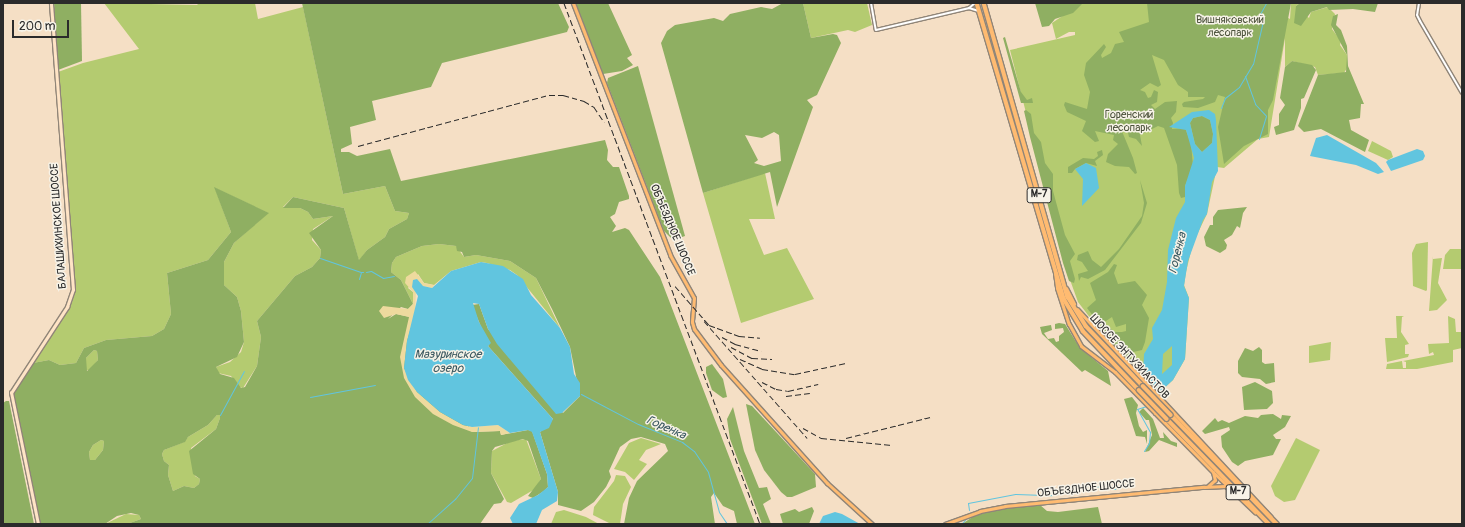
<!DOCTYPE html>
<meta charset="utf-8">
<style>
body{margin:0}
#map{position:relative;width:1465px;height:527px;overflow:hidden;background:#f5dfc5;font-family:Pangolin,sans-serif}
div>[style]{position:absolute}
.green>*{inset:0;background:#b4cb70}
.forest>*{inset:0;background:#8faf62}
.sand>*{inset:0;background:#eeda9e}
.water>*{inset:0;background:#61c5df}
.stream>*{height:1px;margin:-0.5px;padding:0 0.5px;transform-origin:0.5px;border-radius:0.5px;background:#61c5df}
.roads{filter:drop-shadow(1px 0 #908578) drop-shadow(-1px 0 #908578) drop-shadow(0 1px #908578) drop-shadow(0 -1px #908578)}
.tertiary>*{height:2px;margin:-1px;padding:0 1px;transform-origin:1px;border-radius:1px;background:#fff}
.secondary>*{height:2.5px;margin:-1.25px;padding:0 1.25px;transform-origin:1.25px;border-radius:1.25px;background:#ffe4c6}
.primary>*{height:3px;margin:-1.5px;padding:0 1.5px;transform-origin:1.5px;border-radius:1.5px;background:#ffbb71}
.trunk>*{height:3.5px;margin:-1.75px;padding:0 1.75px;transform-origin:1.75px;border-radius:1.75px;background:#ffbb71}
.rail>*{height:1px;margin-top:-0.5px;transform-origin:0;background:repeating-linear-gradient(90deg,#2b2b2b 0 6px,transparent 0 9px)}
.bridges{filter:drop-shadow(1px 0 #908578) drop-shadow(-1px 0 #908578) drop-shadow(0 1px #908578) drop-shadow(0 -1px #908578)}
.trunk-bridge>*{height:3.5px;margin:-1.75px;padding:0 1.75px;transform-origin:1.75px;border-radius:1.75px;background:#ffbb71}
span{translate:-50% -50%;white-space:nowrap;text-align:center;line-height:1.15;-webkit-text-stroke:3px #f7f3e8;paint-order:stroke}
.shield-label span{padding:1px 3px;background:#f7f3e8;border:1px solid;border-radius:3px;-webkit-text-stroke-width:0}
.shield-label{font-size:10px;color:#2b2b2b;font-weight:700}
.park-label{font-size:11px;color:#4d533c}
.street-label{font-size:11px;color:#2b2b2b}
.water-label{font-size:12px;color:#3b5961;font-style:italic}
.frame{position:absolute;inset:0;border:4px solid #2b2b2b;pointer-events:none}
.scale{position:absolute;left:12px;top:20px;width:57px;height:18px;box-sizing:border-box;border:2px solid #2b2b2b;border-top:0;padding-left:5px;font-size:12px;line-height:14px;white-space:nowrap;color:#2b2b2b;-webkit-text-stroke:3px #f7f3e8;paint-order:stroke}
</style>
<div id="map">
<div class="green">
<i style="clip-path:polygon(104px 3px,197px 5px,199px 3px,255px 3px,258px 19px,303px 7px,343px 194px,385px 186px,395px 211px,409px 213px,407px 219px,389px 229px,385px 237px,367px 250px,359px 261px,344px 208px,293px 197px,283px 207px,300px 208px,308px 212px,313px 219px,333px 216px,313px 229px,312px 240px,321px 250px,320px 258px,312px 267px,295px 276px,257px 321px,261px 337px,257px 366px,243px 388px,239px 387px,231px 376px,218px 373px,216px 367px,230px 362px,241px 352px,244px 342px,241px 311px,237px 297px,224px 285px,224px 262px,234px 243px,268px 213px,215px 188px,231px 232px,208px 260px,167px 273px,171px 314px,164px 329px,152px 336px,106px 340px,84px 348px,76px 363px,60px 365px,49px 360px,33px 363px,72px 302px,75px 293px,58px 72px,83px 63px,139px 49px)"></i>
<i style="clip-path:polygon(803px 3px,867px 3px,872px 25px,855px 32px,848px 30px,811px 38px)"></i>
<i style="clip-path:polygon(1082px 3px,1262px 3px,1290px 19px,1291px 3px,1300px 3px,1296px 6px,1309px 18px,1311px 12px,1328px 7px,1335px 14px,1332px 29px,1341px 41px,1340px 45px,1347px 55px,1347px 68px,1344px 73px,1318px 75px,1315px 67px,1292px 61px,1285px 67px,1285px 38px,1269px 137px,1258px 139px,1224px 168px,1217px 167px,1207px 214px,1193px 243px,1186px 272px,1184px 285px,1189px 298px,1185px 359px,1173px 380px,1160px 392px,1098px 328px,1078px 302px,1065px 266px,1010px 50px,1075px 35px,1075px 32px,1069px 32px,1056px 39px,1052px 23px)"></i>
<i style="clip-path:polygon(1372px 141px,1391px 151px,1393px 157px,1388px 160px,1368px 151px)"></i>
<i style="clip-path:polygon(765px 173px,775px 219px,749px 219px,764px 255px,787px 248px,814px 299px,741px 323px,703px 193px)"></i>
<i style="clip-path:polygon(1428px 242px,1427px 290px,1426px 291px,1413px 286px,1412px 253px,1416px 244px)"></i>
<i style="clip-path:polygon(439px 244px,456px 246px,464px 257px,476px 255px,510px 261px,536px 278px,560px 328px,517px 275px,510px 270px,487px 263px,481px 262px,451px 271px,434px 285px,424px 283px,418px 274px,408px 288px,413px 292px,413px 304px,401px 280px,391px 272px,392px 263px,396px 257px,422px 246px)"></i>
<i style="clip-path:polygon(1450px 249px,1462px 249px,1462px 269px,1443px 269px,1445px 255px)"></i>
<i style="clip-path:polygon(1433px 256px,1433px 259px,1442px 258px,1438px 283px,1447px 300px,1437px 310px,1429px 311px)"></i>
<i style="clip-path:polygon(1396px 316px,1404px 316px,1402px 317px,1401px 332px,1409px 344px,1405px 345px,1405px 354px,1409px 354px,1408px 357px,1387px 362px,1385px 338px,1397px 338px)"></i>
<i style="clip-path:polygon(1448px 316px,1455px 319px,1456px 332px,1462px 332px,1462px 348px,1453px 350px,1453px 362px,1417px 369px,1386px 369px,1387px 364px,1402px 361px,1403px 368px,1406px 368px,1406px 362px,1403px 361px,1434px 355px,1433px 352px,1429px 354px,1428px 344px,1449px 343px)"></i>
<i style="clip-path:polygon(1331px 342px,1330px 360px,1309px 363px,1309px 346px)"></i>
<i style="clip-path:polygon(94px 350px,97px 351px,98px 360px,90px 370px,86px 370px,86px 358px)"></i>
<i style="clip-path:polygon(217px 415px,220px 415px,220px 418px,216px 429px,191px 448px,195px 476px,200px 479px,199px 484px,194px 488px,184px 486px,173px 491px,168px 475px,169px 465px,164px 461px,162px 454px,164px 450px,184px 442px,188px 437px,208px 425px)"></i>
<i style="clip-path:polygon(641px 438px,661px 444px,646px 450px,639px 460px,647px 464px,634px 480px,625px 472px,614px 469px,629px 443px)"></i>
<i style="clip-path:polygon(1296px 438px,1320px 450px,1295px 500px,1284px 502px,1275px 496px,1271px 486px)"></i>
<i style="clip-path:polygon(526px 439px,541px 479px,535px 489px,511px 503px,507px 502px,491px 473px,492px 451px,511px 441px)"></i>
<i style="clip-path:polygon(101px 440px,104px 441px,103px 450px,95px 460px,90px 460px,89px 452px,93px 445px)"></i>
<i style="clip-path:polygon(616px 475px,625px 476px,631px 487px,623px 504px,620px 524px,611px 524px,593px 515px,594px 507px,614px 481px)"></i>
<i style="clip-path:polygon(564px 510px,586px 517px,599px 524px,551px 524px,556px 512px)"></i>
<i style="clip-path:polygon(126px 514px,139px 515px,141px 519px,127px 524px,105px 524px)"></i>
</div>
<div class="forest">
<i style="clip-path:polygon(54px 3px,81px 3px,82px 61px,58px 70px)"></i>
<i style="clip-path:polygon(evenodd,302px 3px,558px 3px,569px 27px,567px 32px,442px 63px,431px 87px,372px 101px,376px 120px,350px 127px,352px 144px,341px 149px,341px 152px,349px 152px,357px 156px,390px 149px,401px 181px,605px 140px,608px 150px,607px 160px,613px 167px,619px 167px,629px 196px,629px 199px,619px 202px,615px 214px,610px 217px,616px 226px,612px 232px,625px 228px,629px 230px,660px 277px,755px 524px,737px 524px,734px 511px,723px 506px,714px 493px,711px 497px,715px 524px,624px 524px,629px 498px,637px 481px,668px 451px,665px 444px,641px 437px,631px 439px,620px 447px,609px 471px,611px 477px,606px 487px,594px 502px,581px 511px,558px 505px,558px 492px,540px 432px,553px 419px,488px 346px,490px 343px,484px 334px,472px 305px,479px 304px,488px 329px,563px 413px,580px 396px,570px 347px,552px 309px,536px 278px,510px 261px,476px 255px,464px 257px,462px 252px,457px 251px,456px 246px,439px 244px,422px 246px,396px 257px,392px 263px,391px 272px,401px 280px,413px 304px,408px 309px,401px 307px,388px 319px,396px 314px,410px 317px,472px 432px,500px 431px,501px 435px,528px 430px,532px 431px,547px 474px,548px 487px,544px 491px,533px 498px,528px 496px,541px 479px,528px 441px,523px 439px,495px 447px,492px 451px,491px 473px,504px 499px,501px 503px,494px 504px,480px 524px,127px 524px,141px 519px,139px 515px,131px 513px,117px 516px,105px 524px,39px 524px,13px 394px,33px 363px,49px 360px,60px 365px,76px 363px,84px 348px,106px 340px,152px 336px,164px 329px,171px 314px,167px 273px,208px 260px,231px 232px,214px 187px,269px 213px,234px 243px,224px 262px,224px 285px,237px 297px,241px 311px,244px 342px,237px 357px,216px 367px,220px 374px,234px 378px,241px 388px,245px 387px,257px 366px,261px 337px,257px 321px,295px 276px,312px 267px,320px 258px,321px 250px,309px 233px,333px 216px,313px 219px,308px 212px,300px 208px,283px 208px,293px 197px,344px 208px,359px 260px,367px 250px,385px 237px,389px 229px,407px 219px,409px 213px,395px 211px,385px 186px,343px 194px,302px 3px,94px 350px,97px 351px,98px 360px,87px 371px,86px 358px,94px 350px,302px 3px,217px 415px,220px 415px,220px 418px,216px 429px,189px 451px,193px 474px,200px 479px,199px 484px,194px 488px,184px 486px,173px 491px,168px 475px,169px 465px,164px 461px,162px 454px,164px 450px,185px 442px,188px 437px,208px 425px,217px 415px,302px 3px,101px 440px,104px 441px,103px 450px,95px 460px,90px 460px,89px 452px,93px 445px,101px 440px)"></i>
<i style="clip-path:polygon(575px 3px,608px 3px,632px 55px,627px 58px,633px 65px,622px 71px,603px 74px)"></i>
<i style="clip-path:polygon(evenodd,783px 3px,803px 3px,811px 38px,833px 34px,837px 35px,841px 43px,817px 95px,807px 100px,813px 107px,777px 207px,770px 172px,703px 193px,661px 43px,667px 31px,675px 25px,714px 18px,723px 21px,730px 14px,761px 7px,772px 9px,783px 3px,774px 132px,779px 135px,781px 161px,764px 166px,754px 163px,758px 160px,745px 135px,762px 138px,774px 132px)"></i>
<i style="clip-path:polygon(1035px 3px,1082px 3px,1082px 4px,1073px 13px,1055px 19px,1049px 26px,1042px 27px)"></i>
<i style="clip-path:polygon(1147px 3px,1291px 3px,1273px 100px,1268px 110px,1268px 134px,1244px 146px,1224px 164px,1218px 127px,1225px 97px,1218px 95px,1215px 102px,1198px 108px,1183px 107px,1182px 104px,1184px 102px,1203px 99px,1205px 97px,1188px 97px,1188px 92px,1178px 85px,1164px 60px,1152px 55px,1161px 85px,1158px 87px,1150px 83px,1140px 90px,1145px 92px,1148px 98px,1151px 97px,1154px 90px,1158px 92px,1157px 102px,1151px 105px,1155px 109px,1165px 102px,1177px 101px,1176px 112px,1171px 118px,1173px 123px,1172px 129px,1185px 128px,1191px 143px,1193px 166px,1185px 186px,1185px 197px,1181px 198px,1179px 193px,1177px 165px,1164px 128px,1158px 126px,1140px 135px,1142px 146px,1136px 139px,1129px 137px,1126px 124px,1119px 124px,1133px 158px,1137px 173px,1135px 174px,1129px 167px,1115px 166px,1106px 162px,1108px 154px,1118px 144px,1113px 140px,1114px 135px,1095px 131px,1099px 141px,1095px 142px,1082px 131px,1086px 121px,1067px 112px,1064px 105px,1065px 102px,1087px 109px,1090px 92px,1084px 75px,1086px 63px,1104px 44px,1106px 47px,1101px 55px,1102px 58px,1111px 53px,1115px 44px,1124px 42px,1119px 32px,1149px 22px)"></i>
<i style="clip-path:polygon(1300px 3px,1378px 3px,1375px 12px,1353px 9px,1329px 10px,1327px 7px,1311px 12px,1301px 26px,1294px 23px,1296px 6px)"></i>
<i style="clip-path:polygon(1338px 14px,1336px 25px,1341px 30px,1347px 46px,1348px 66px,1364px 104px,1361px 104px,1360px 118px,1349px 120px,1351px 130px,1369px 140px,1365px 152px,1321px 129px,1304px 132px,1298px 126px,1318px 75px,1346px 72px,1347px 55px,1331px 25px,1333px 16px)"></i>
<i style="clip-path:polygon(1005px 37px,1021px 92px,1027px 100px,1032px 98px,1033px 103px,1021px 103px,1003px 38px)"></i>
<i style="clip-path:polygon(1292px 61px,1312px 65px,1316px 70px,1304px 98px,1301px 99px,1301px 108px,1294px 130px,1276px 135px,1274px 127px,1279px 125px,1279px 114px,1285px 105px,1280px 98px,1285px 67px)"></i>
<i style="clip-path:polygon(638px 66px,685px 236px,673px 240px,664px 231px,607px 83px,608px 78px)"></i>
<i style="clip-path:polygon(1026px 110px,1031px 114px,1034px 133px,1041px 142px,1045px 163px,1053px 174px,1053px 191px,1065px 235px,1075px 254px,1070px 261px,1075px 279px,1074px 283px,1069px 281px,1063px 263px,1030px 137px,1024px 111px)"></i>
<i style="clip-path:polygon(1202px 116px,1210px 120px,1213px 134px,1212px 143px,1202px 152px,1195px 144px,1190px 123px,1193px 118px)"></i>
<i style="clip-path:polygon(1102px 150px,1103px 155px,1095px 161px,1097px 166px,1086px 163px,1075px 169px,1072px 173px,1068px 173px,1068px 167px,1083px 158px,1094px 159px,1098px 156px,1097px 152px)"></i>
<i style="clip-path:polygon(1140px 180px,1147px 203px,1141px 223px,1105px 270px,1088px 279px,1081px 277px,1079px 281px,1078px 274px,1088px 271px,1082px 262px,1077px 260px,1078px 255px,1088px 251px,1092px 260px,1101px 267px,1119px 249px,1142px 216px,1144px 203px)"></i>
<i style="clip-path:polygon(1247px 207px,1243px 213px,1240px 228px,1237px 226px,1232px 235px,1224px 240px,1227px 245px,1226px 249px,1220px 253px,1206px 246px,1204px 237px,1210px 225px,1213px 225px,1213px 217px,1218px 210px)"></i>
<i style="clip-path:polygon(1114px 264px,1117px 265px,1114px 273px,1118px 284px,1135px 281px,1147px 295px,1142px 305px,1149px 318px,1145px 342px,1142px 350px,1129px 353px,1132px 359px,1130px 363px,1101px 330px,1110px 328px,1115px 332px,1122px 332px,1126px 331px,1126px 324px,1116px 327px,1112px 317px,1100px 325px,1087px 308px,1096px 300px,1090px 283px,1108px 272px)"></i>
<i style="clip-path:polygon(1059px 323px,1065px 324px,1080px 348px,1108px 371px,1111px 386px,1085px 370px,1082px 372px,1042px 334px,1040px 327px,1051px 325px,1052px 330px,1044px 333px,1048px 339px,1054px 338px,1056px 342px,1059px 341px,1059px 336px,1064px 332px,1063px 328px,1055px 329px,1055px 324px)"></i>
<i style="clip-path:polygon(1259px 347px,1262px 350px,1262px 362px,1265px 364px,1274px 363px,1275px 382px,1266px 384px,1260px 379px,1242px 377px,1238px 373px,1238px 361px,1245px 348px,1253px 351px)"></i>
<i style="clip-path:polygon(712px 364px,723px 379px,727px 397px,723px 398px,712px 390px,706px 373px,706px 367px)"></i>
<i style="clip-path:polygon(1255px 382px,1272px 391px,1273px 403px,1267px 409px,1244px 410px,1242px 387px)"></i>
<i style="clip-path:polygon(1132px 397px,1138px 405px,1136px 413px,1139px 426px,1143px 432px,1147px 430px,1147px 444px,1145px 437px,1136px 436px,1124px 399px)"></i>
<i style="clip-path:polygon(6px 401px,9px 401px,34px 524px,3px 524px,3px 403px)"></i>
<i style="clip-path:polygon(746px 404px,752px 406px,815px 474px,816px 487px,792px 497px,787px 497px,781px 492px,764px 470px,755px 450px)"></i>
<i style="clip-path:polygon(733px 407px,744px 451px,759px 488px,767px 487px,771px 499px,763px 504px,771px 524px,762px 524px,730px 439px,727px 419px)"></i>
<i style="clip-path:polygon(1143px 408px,1153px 419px,1160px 438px,1164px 438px,1163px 432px,1171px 441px,1177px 443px,1177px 447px,1159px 440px,1149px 451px,1145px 452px,1152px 435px,1149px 420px,1146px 420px,1139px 412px)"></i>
<i style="clip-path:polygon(1273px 414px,1281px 419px,1282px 415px,1291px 416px,1285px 427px,1273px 435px,1276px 439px,1281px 439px,1273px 455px,1245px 461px,1238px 466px,1232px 462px,1222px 447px,1221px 436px,1230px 430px,1229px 427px,1205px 434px,1202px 431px,1215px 418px,1218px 422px,1222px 420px,1229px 423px,1245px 416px,1258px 418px,1261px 415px)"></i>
<i style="clip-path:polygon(1040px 505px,1047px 511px,1058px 512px,1098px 507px,1102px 524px,962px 524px,974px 516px,996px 510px)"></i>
<i style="clip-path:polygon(812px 507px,814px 511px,809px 524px,783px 524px,780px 514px,795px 509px,799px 512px)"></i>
</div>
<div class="sand">
<i style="clip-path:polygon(415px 271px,424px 283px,434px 285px,432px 288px,423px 286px,416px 290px,415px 314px,407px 341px,404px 368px,417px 392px,440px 412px,463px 425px,472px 427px,498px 425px,510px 433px,501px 435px,500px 431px,472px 432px,453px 425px,433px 414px,415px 397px,404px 378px,400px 357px,409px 317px,396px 314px,384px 318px,379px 311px,383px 306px,408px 309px,413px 304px,413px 292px,405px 283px,406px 277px)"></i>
</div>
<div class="water">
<i style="clip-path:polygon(evenodd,1209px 110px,1215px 114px,1216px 120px,1218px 171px,1212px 182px,1207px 214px,1203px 220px,1188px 261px,1184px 286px,1189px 298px,1185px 359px,1173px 380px,1160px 392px,1143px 374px,1144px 354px,1153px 339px,1152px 328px,1162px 310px,1167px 282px,1168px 250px,1176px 218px,1185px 202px,1185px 186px,1194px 158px,1186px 130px,1169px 127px,1192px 112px,1209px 110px,1202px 116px,1210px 120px,1213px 134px,1212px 143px,1202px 152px,1195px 144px,1190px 123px,1193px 118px,1202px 116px,1209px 110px,1172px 346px,1172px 365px,1162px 374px,1163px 354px,1172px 346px)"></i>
<i style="clip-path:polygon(1327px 135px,1376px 163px,1384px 172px,1378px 174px,1356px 165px,1310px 156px,1316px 138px)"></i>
<i style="clip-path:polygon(1417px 149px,1423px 151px,1425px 156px,1423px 160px,1391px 171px,1386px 162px,1388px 160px)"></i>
<i style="clip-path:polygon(1086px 163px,1096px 168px,1099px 188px,1082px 206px,1083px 179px,1075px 169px)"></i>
<i style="clip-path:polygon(481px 262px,503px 266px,523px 279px,531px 295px,560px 328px,570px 347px,574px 374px,580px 383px,580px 396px,562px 413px,556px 414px,497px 344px,488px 329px,479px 304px,473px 303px,479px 322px,491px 343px,488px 346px,553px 419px,549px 428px,540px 432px,558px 492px,557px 501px,542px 510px,536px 524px,513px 524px,510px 518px,519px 504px,538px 495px,548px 487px,547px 474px,532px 432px,528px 430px,510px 433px,498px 425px,472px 427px,463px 425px,440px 412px,417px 392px,408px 380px,404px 368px,407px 341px,418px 296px,412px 287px,413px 280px,417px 279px,423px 286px,432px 288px,451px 271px)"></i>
<i style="clip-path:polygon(835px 512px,842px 514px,860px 524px,819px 524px,823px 516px)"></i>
</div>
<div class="stream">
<i style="left:1245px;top:76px;width:30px;rotate:70deg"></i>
<i style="left:1255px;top:104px;width:16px;rotate:47deg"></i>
<i style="left:1266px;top:116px;width:24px;rotate:107deg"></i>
<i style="left:1221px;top:108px;width:11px;rotate:-68deg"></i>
<i style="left:1225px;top:98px;width:18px;rotate:-38deg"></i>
<i style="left:1239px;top:87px;width:27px;rotate:-59deg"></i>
<i style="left:1253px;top:64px;width:40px;rotate:-77deg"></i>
<i style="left:1262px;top:25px;width:11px;rotate:-100deg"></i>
<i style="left:1260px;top:14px;width:13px;rotate:-61deg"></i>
<i style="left:320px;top:258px;width:43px;rotate:18.9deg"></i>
<i style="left:366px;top:272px;width:5px;rotate:-11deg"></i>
<i style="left:371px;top:271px;width:14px;rotate:30deg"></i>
<i style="left:383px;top:278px;width:11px;rotate:-10deg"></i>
<i style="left:359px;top:279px;width:7px;rotate:-74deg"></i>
<i style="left:361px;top:272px;width:2px"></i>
<i style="left:581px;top:394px;width:64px;rotate:27.8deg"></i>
<i style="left:638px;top:424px;width:48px;rotate:22.2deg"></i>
<i style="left:682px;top:442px;width:15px;rotate:37deg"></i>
<i style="left:694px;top:451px;width:25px;rotate:56deg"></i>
<i style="left:708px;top:472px;width:41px;rotate:74.6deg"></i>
<i style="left:719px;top:512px;width:14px;rotate:56deg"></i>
<i style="left:310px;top:397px;width:66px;rotate:-10.5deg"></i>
<i style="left:220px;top:415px;width:50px;rotate:-61.4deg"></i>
<i style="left:1144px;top:451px;width:9px;rotate:-58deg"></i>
<i style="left:1149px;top:443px;width:11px;rotate:-85deg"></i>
<i style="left:1150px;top:432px;width:26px;rotate:-119deg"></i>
<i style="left:1137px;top:409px;width:9px;rotate:-18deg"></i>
<i style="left:969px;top:510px;width:7px;rotate:-98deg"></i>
<i style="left:968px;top:503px;width:48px;rotate:-10.8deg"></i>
<i style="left:1015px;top:494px;width:37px;rotate:2deg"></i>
<i style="left:1052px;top:495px;width:34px;rotate:-10deg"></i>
<i style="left:1085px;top:489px;width:4px;rotate:-63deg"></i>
<i style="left:1087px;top:485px;width:28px;rotate:8deg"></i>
<i style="left:1115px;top:489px;width:4px;rotate:-45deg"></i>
<i style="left:427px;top:524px;width:38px;rotate:-42deg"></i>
<i style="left:455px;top:499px;width:27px;rotate:-51deg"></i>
<i style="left:472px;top:478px;width:51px;rotate:-83.3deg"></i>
<i style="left:961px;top:524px;width:6px;rotate:-45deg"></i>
</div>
<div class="roads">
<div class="tertiary">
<i style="left:871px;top:3px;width:27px;rotate:80deg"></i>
<i style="left:876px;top:30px;width:96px;rotate:-13.3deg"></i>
<i style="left:975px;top:3px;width:8px;rotate:140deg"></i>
<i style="left:969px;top:8px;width:10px;rotate:17deg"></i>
<i style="left:1419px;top:3px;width:12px;rotate:99deg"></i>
<i style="left:1417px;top:15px;width:7px;rotate:63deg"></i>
<i style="left:1420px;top:21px;width:83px;rotate:59.7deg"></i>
</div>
<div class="secondary">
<i style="left:38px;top:524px;width:134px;rotate:-101.6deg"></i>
<i style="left:11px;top:393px;width:103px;rotate:-56.9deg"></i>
<i style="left:67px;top:307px;width:18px;rotate:-71deg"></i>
<i style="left:73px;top:290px;width:288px;rotate:-94.4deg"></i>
</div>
<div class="primary">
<i style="left:573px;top:3px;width:270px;rotate:68.9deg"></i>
<i style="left:670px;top:255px;width:49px;rotate:60.8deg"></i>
<i style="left:694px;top:298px;width:24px;rotate:95deg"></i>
<i style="left:692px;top:322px;width:7px;rotate:74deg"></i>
<i style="left:694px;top:329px;width:45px;rotate:53.1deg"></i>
<i style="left:721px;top:365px;width:159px;rotate:48.1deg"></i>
<i style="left:827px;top:483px;width:61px;rotate:42.3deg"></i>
<i style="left:1055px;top:273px;width:15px;rotate:82deg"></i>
<i style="left:1057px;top:288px;width:38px;rotate:72deg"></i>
<i style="left:1069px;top:324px;width:25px;rotate:61deg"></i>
<i style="left:1081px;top:346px;width:43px;rotate:37.4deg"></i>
<i style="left:1115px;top:372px;width:140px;rotate:45.6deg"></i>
<i style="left:1213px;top:472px;width:8px;rotate:76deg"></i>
<i style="left:1215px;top:480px;width:9px;rotate:139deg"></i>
<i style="left:1066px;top:288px;width:18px;rotate:63deg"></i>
<i style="left:1077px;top:309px;width:284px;rotate:47deg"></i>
<i style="left:1155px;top:413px;width:7px;rotate:-82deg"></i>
<i style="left:1156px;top:406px;width:7px;rotate:-27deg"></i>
<i style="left:1214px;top:473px;width:57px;rotate:43.6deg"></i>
<i style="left:945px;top:524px;width:37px;rotate:-20deg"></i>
<i style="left:980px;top:511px;width:25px;rotate:-11deg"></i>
<i style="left:1005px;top:506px;width:200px;rotate:-5.5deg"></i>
<i style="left:1204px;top:487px;width:21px;rotate:-3deg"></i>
<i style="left:1225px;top:486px;width:8px;rotate:23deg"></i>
</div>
<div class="trunk">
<i style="left:977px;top:3px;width:309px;rotate:73.6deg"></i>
<i style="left:1064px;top:299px;width:37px;rotate:59deg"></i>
<i style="left:1083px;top:331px;width:81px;rotate:46.5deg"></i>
<i style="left:984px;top:3px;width:306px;rotate:74.1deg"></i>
<i style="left:1068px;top:297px;width:34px;rotate:58deg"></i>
<i style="left:1086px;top:326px;width:83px;rotate:46.5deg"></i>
<i style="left:1171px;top:415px;width:152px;rotate:45.8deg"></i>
<i style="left:1167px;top:419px;width:146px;rotate:45.8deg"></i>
</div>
</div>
<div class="rail">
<i style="left:564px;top:3px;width:557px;rotate:69.38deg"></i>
<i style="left:358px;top:146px;width:198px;rotate:-15deg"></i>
<i style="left:549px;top:95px;width:14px"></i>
<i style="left:563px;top:95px;width:22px;rotate:16deg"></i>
<i style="left:584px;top:101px;width:12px;rotate:31deg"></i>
<i style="left:594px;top:107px;width:18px;rotate:56deg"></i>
<i style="left:675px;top:286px;width:52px;rotate:48.9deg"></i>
<i style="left:709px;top:325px;width:32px;rotate:20deg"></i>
<i style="left:739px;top:336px;width:21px;rotate:5deg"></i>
<i style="left:704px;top:321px;width:156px;rotate:48.6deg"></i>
<i style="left:722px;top:337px;width:15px;rotate:28deg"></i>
<i style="left:735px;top:344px;width:27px;rotate:15deg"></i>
<i style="left:731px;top:347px;width:24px;rotate:28deg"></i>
<i style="left:752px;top:358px;width:20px;rotate:3deg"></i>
<i style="left:740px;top:359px;width:24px;rotate:24deg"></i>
<i style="left:762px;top:369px;width:33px;rotate:9deg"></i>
<i style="left:795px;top:374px;width:52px;rotate:-12.2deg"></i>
<i style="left:762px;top:382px;width:16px;rotate:27deg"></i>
<i style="left:776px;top:389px;width:12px;rotate:9deg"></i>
<i style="left:788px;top:391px;width:31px;rotate:-13deg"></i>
<i style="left:786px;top:396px;width:24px;rotate:-7deg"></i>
<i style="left:803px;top:428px;width:21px;rotate:29deg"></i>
<i style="left:821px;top:438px;width:71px;rotate:5.6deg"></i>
<i style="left:846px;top:438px;width:87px;rotate:-14deg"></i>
</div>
<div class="bridges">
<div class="trunk-bridge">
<i style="left:1143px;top:386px;width:40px;rotate:46deg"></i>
<i style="left:1139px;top:390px;width:40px;rotate:46deg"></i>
</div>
</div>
<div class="shield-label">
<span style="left:1039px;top:195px">М-7</span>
<span style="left:1238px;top:492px">М-7</span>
</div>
<div class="park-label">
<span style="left:1230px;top:27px">Вишняковский<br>лесопарк</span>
<span style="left:1129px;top:122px">Горенский<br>лесопарк</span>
</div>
<div class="street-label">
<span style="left:59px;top:226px;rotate:-94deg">БАЛАШИХИНСКОЕ ШОССЕ</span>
<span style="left:672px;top:230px;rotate:67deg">ОБЪЕЗДНОЕ ШОССЕ</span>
<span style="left:1129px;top:357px;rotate:47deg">ШОССЕ ЭНТУЗИАСТОВ</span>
<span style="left:1086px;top:489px;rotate:-6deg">ОБЪЕЗДНОЕ ШОССЕ</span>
</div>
<div class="water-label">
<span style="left:1178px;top:253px;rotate:-76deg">Горенка</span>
<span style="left:448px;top:362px">Мазуринское<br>озеро</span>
<span style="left:666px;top:428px;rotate:24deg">Горенка</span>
</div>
<div class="frame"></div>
<div class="scale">200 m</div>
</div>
